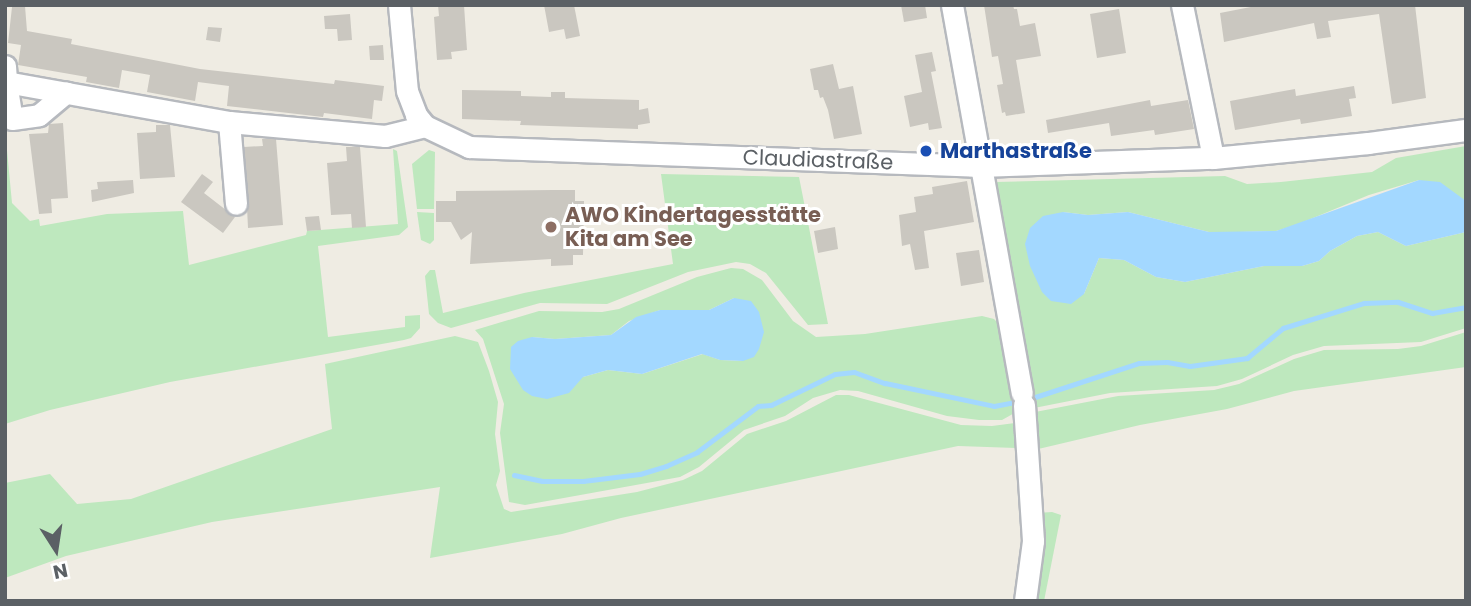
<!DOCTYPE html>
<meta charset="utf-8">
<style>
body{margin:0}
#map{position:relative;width:1471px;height:606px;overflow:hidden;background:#efece3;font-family:Poppins,sans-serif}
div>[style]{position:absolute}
.green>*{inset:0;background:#bee8be}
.water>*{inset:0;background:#a3d8ff}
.stream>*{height:5px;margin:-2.5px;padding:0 2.5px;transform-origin:2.5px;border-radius:2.5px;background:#a3d8ff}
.building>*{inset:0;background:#cac7c0}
.roads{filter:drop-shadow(2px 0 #b6b9be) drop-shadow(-2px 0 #b6b9be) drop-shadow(0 2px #b6b9be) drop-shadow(0 -2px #b6b9be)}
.minor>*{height:21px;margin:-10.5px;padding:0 10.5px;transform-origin:10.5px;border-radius:10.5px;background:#fff}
.dots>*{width:19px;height:19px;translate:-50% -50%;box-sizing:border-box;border:4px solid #fff;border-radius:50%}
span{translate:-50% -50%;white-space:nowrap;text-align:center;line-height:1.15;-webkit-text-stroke:6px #fff;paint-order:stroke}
.transit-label{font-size:21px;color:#164399;font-weight:700}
.left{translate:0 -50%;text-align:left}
.street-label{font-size:21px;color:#5b6065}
.education-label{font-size:21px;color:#785e54;font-weight:700}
.frame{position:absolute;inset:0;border:7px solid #5b6065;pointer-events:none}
.north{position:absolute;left:21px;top:515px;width:70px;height:70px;-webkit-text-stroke:5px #fff;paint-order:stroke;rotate:168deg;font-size:19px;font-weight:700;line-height:28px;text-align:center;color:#5b6065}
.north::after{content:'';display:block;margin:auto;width:24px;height:32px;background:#5b6065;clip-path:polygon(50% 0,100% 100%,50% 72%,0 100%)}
</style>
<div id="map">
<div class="green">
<i style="clip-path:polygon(5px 129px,12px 203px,30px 221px,39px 219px,40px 226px,107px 214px,183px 211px,189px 265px,306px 235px,307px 231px,398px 224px,393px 149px,397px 151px,408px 227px,399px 235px,318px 246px,328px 337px,405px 327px,405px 316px,420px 315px,420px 328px,411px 338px,404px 340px,170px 382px,50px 410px,5px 424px)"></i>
<i style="clip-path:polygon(1466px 146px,1466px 201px,1419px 180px,1369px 195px,1296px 225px,1276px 231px,1240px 232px,1209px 232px,1128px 212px,1088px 215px,1063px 212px,1084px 294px,1099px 258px,1124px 260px,1156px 277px,1185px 282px,1264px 266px,1302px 266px,1319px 261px,1330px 251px,1357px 236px,1378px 232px,1406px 246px,1466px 232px,1466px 328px,1421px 342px,1324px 346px,1293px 355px,1242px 379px,1217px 386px,1110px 393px,1029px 409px,992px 186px,995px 182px,1225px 176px,1247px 184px,1281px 182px,1372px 172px,1396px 158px)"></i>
<i style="clip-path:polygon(429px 150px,435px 152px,434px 209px,417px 209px,412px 164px)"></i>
<i style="clip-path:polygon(661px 174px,799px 177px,828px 324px,808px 325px,766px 273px,750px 264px,736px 262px,688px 272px,607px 304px,540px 303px,451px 328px,438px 323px,429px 314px,425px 276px,430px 270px,435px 270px,443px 313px,524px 293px,673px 264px)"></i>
<i style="clip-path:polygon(417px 212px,434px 213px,434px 240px,430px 244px,421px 240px)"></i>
<i style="clip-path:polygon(evenodd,731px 268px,743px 269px,762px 280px,793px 321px,816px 337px,865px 334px,982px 316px,994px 319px,1004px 329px,1020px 410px,1002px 420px,979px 420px,947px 416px,858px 391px,840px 390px,813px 398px,785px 416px,744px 430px,699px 467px,680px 477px,525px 505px,509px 502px,500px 433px,504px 404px,483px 339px,475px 330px,539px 311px,602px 312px,619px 309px,697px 277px,731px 268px,734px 298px,743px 361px,720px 360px,703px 354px,642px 374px,608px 370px,583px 377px,532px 337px,555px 339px,611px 335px,629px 321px,660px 310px,709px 310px,734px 298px)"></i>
<i style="clip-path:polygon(1466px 332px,1466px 367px,1294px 391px,1227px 409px,1140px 425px,1034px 450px,1030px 413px,1118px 396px,1214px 390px,1239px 384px,1294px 359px,1324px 350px,1398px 349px,1421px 346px)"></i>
<i style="clip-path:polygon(455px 336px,478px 342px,489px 371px,498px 402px,495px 434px,500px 471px,496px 485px,504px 509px,511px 512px,637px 492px,683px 480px,702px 471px,747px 434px,786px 421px,836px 395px,849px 395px,961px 425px,992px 426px,1015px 423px,1016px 448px,958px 446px,621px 518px,562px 534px,430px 558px,440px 487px,212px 522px,66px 556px,5px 578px,5px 483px,50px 474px,77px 504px,131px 499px,332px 429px,325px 364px)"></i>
<i style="clip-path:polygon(1052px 512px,1061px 515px,1044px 601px,1030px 601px,1037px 513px)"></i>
</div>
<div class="water">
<i style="clip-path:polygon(1419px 180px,1440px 182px,1466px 201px,1466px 232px,1406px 246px,1378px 232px,1357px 236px,1330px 251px,1319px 261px,1302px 266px,1264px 266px,1185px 282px,1156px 277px,1124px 260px,1099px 258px,1084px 294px,1071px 304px,1051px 301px,1042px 292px,1030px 266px,1025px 244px,1030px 228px,1043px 216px,1063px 212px,1088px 215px,1128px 212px,1209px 232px,1276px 231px)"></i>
<i style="clip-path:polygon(734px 298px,751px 301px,759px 312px,764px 332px,759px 349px,754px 357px,743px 361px,720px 360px,702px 354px,642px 374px,608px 370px,583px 377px,569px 393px,547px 399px,532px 396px,523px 390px,510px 369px,511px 347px,518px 341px,532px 337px,555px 339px,611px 335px,636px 317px,660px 310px,709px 310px)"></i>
</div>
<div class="stream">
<i style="left:514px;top:475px;width:29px;rotate:12deg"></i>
<i style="left:542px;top:481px;width:41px"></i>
<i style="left:583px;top:481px;width:57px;rotate:-7deg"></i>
<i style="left:640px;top:474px;width:27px;rotate:-17deg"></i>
<i style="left:666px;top:466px;width:34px;rotate:-24deg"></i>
<i style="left:697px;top:452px;width:76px;rotate:-37deg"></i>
<i style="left:758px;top:406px;width:13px;rotate:-4deg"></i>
<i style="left:771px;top:405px;width:71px;rotate:-25.8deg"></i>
<i style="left:835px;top:374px;width:19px;rotate:-6deg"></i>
<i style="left:854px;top:372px;width:33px;rotate:20deg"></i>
<i style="left:885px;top:383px;width:111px;rotate:11.9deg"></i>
<i style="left:994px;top:406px;width:36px;rotate:-11deg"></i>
<i style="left:1029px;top:399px;width:116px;rotate:-18.1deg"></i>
<i style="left:1139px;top:363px;width:28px;rotate:-2deg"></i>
<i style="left:1167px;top:362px;width:23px;rotate:10deg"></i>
<i style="left:1190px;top:366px;width:58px;rotate:-8deg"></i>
<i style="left:1247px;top:358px;width:47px;rotate:-39.8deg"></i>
<i style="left:1283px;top:328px;width:85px;rotate:-17.2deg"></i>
<i style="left:1364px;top:303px;width:34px;rotate:-2deg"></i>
<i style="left:1398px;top:302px;width:36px;rotate:18deg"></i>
<i style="left:1432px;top:313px;width:35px;rotate:-10deg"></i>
</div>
<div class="building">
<i style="clip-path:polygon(438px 5px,464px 5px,467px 50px,451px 52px,452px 59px,437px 60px,434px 17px,439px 16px)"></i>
<i style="clip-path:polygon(544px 5px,574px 5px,580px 36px,566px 39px,564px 29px,549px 32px)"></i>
<i style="clip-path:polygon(901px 5px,925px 5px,927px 18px,904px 22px)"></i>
<i style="clip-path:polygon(984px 5px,1013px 5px,1014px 9px,1017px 9px,1020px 26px,1035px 23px,1041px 56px,1016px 60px,1025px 113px,1006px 116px,1005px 112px,1002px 113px,997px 85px,1003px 84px,998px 56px,992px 57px)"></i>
<i style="clip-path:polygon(1261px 5px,1415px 5px,1426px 98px,1392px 104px,1379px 14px,1328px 21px,1331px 37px,1317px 39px,1314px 23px,1224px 42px,1220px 13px)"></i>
<i style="clip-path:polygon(25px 6px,27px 31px,72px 39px,71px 44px,200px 69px,334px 84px,335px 80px,376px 85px,384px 86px,382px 101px,374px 100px,372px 119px,324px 113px,323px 117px,227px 106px,229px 86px,198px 82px,195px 101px,147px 92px,150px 75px,122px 70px,119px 88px,86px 82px,87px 77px,18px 65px,21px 45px,8px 43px,12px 7px)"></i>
<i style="clip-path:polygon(1119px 9px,1126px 53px,1097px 58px,1090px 14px)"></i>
<i style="clip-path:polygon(350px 14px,352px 40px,338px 41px,337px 29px,325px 29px,324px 16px)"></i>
<i style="clip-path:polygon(208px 27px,222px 28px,220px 42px,206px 40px)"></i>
<i style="clip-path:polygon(383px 45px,384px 60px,370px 60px,369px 46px)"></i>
<i style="clip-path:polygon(932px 52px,936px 71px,931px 72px,942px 128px,929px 130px,928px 123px,910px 127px,904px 96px,922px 92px,915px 55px)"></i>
<i style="clip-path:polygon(833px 64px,839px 89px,853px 86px,862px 134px,834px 139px,828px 110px,823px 97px,820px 98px,818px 90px,814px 90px,810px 69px)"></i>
<i style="clip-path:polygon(1354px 86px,1356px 98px,1349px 99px,1352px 116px,1301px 124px,1300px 119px,1235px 130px,1230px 101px,1295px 89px,1296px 96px)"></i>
<i style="clip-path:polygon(462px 90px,521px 91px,521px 96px,551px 97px,551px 92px,565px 92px,565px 98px,639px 100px,639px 110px,648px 108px,650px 123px,638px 125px,638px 129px,520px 125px,521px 121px,462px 119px)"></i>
<i style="clip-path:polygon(1150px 100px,1151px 106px,1188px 100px,1194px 129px,1155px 135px,1154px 130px,1111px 136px,1109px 123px,1048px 133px,1046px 120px)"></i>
<i style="clip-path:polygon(63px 123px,68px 198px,51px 199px,52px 213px,39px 214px,29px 134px,48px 133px,49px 124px)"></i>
<i style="clip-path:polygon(156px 125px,170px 125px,175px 177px,140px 179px,137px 133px,156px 132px)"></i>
<i style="clip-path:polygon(262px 139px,276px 139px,283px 225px,248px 228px,244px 147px,263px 146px)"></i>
<i style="clip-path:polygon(346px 147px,360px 147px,366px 227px,352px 228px,351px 214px,331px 215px,327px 163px,347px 161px)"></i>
<i style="clip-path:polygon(202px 174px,213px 182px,204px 193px,235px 217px,223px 233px,181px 202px)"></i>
<i style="clip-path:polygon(133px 180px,134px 193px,92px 202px,91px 190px,98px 189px,97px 182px)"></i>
<i style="clip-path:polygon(967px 181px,974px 222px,924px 231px,929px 268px,915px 270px,910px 244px,902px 246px,899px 215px,916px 212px,914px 197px,933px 194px,932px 187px)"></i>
<i style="clip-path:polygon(553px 190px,575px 190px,575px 201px,584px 201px,583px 255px,573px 255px,573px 265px,551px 266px,551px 259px,470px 264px,472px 232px,461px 240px,451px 222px,436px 222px,436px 201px,456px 201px,456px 191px)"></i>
<i style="clip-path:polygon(319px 216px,321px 230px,307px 231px,305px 217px)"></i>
<i style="clip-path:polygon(835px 227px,838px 249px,818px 253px,814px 231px)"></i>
<i style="clip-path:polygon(979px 250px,984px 282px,961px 286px,956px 253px)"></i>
</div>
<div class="roads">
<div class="minor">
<i style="left:399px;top:5px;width:86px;rotate:84.7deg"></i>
<i style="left:407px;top:91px;width:26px;rotate:69deg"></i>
<i style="left:416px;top:115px;width:14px;rotate:51deg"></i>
<i style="left:425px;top:126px;width:49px;rotate:25.5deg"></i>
<i style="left:469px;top:147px;width:511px;rotate:2.13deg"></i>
<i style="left:980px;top:166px;width:233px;rotate:-2deg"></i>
<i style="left:1213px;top:158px;width:156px;rotate:-5.5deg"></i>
<i style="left:1368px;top:143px;width:99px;rotate:-7.6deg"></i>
<i style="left:952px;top:5px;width:394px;rotate:79.8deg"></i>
<i style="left:1182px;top:5px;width:156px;rotate:78.5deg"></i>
<i style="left:5px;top:66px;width:16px;rotate:86deg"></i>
<i style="left:6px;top:82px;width:227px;rotate:10.2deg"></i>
<i style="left:229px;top:122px;width:157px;rotate:5.1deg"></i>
<i style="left:385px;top:136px;width:41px;rotate:-14deg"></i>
<i style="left:6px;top:82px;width:37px;rotate:81deg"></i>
<i style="left:12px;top:119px;width:27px;rotate:-8deg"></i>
<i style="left:39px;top:115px;width:35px;rotate:-40deg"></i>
<i style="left:229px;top:122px;width:82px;rotate:85.1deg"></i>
<i style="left:1024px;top:405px;width:136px;rotate:86.2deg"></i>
<i style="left:1033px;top:541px;width:61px;rotate:97.6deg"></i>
</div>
</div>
<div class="dots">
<i style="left:926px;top:151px;background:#1a4fb4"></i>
<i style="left:551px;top:227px;background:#8d6e63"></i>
</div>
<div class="transit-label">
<span class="left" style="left:940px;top:151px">Marthastraße</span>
</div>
<div class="street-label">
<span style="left:818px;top:160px;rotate:2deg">Claudiastraße</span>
</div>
<div class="education-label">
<span class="left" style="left:565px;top:227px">AWO Kindertagesstätte<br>Kita am See</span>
</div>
<div class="frame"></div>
<div class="north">N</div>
</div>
